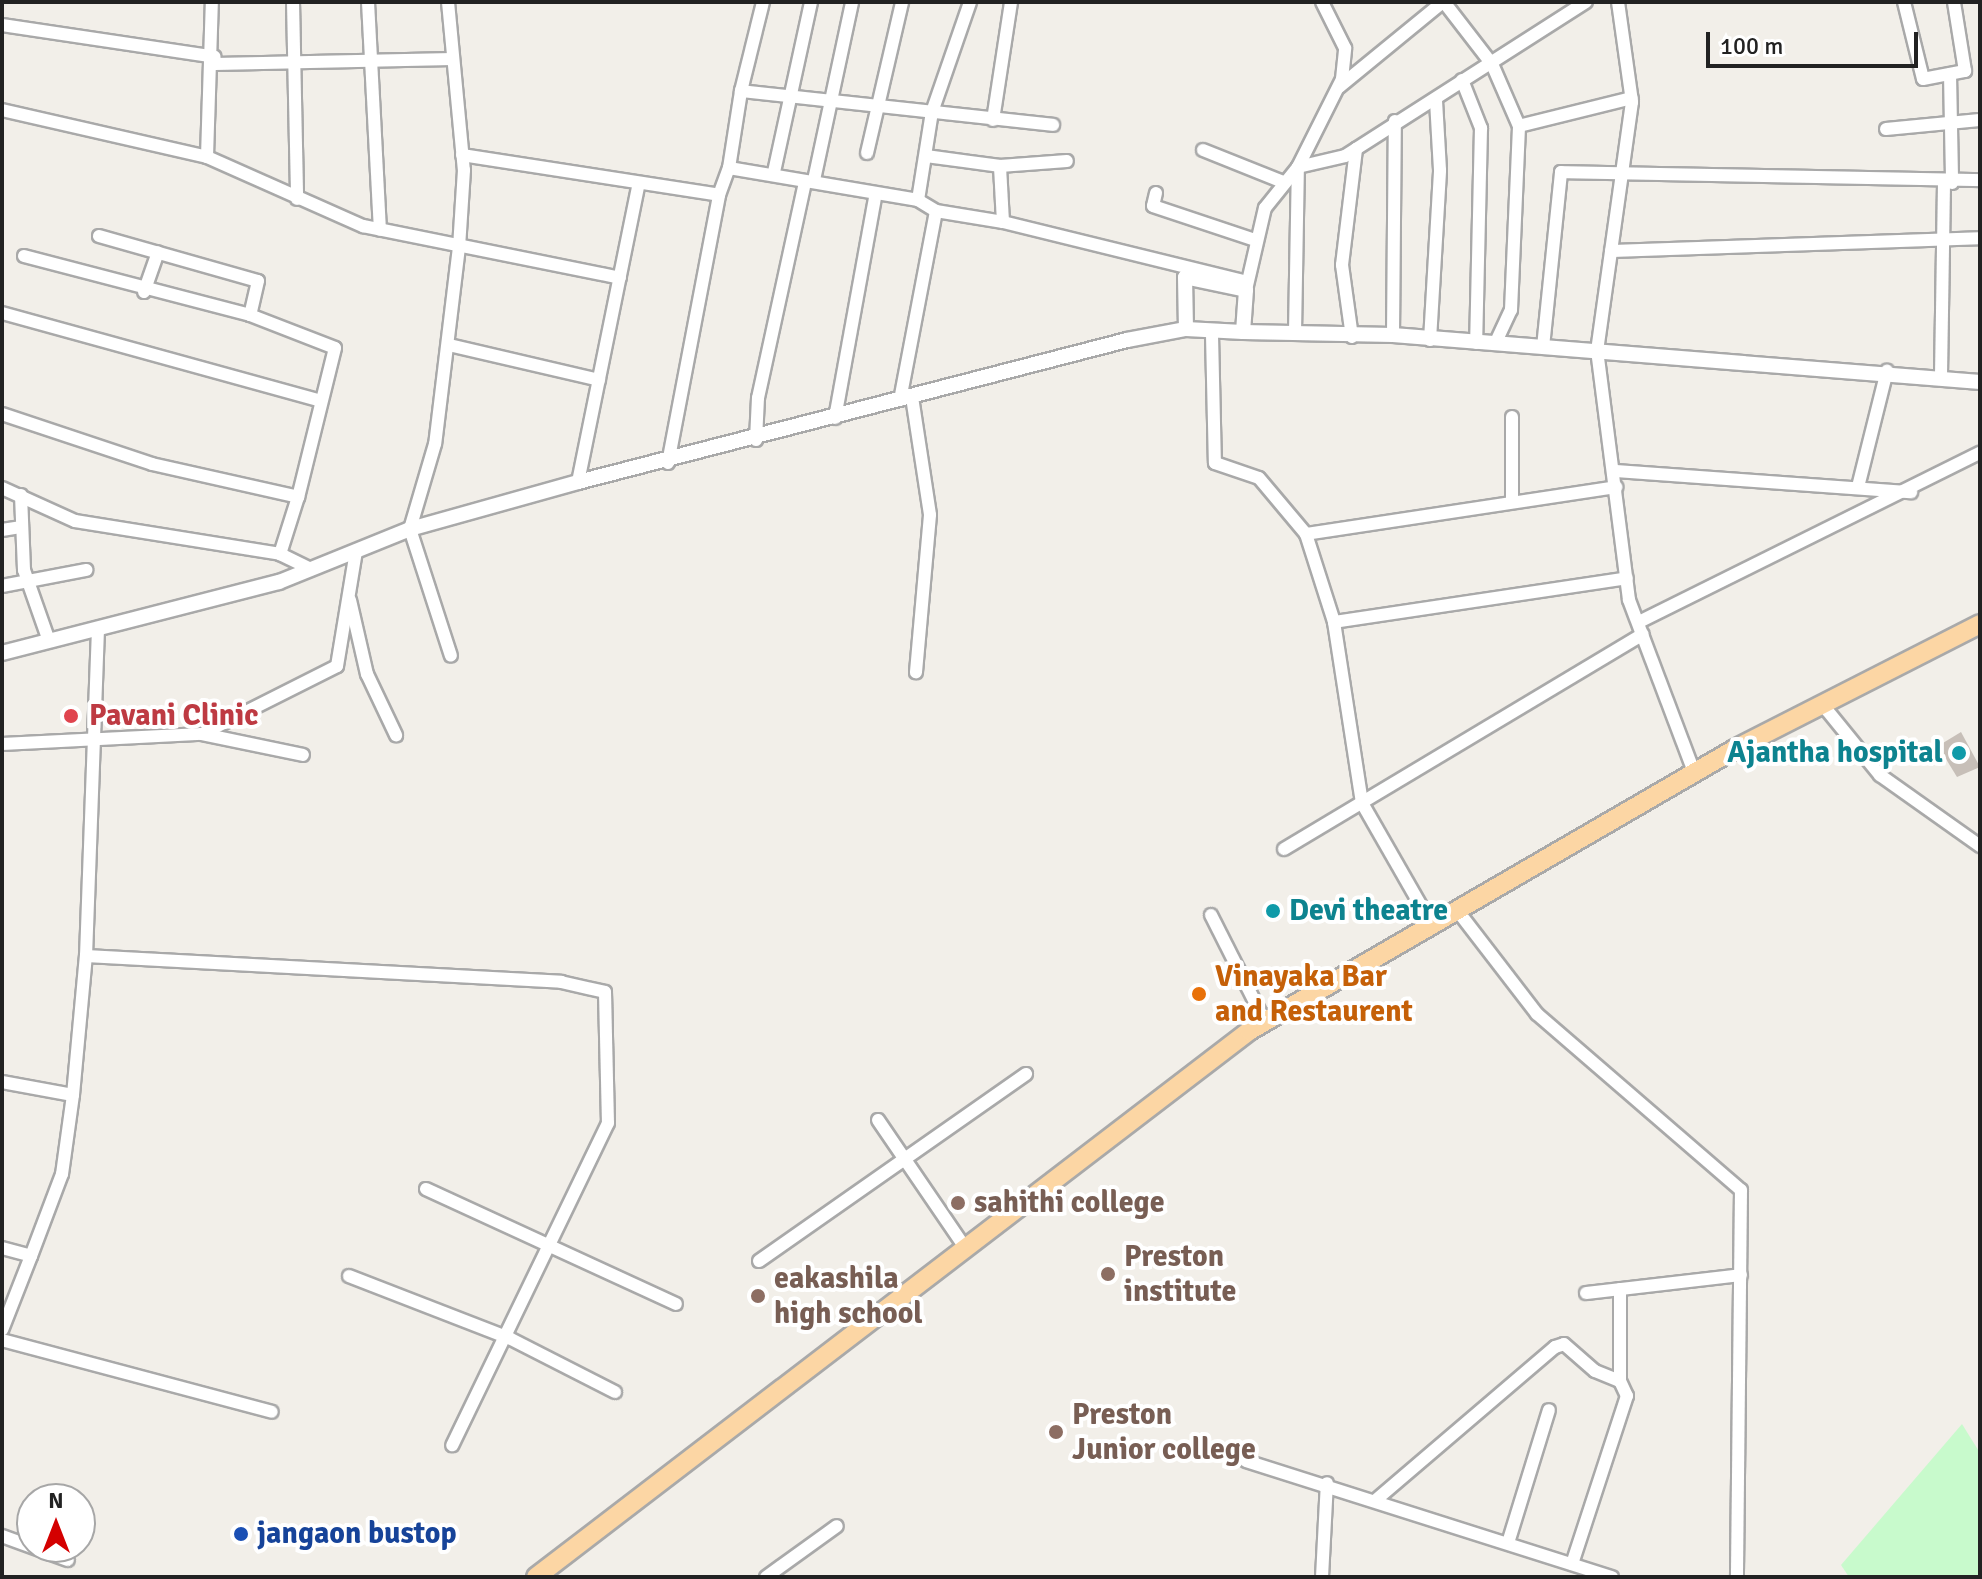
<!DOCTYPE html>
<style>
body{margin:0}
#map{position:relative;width:1982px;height:1579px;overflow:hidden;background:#f2efe9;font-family:Signika,sans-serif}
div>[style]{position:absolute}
.park>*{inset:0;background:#c8facc}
.building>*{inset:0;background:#c7bfb8}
.roads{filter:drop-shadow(2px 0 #a9a9a9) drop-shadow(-2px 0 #a9a9a9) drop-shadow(0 2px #a9a9a9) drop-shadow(0 -2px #a9a9a9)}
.minor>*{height:12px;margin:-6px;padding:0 6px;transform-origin:6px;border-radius:6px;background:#fff}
.tertiary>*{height:14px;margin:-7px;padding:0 7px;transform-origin:7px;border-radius:7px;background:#fff}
.primary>*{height:18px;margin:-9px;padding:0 9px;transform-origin:9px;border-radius:9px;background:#fcd6a4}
.dots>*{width:22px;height:22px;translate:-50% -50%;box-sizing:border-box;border:4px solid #fff;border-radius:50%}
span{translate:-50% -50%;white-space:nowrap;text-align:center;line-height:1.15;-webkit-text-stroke:8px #fff;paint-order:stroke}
.health-label{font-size:30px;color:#be3a42;font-weight:700}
.left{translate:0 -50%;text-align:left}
.culture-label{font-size:30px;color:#0d838f;font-weight:700}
.right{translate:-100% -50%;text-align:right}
.food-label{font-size:30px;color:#c56008;font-weight:700}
.education-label{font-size:30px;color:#785e54;font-weight:700}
.transit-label{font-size:30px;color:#164399;font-weight:700}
.frame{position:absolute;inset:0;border:4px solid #222;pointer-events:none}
.north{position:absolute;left:16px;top:1483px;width:80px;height:80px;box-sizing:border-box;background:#fff;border:2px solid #a7a7a7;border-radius:50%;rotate:0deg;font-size:22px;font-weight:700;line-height:32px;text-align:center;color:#222}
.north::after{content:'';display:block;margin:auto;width:28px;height:36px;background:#d40000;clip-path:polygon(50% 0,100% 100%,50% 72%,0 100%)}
.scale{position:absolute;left:1706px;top:32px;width:212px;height:36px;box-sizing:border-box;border:4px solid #222;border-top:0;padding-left:10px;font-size:24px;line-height:28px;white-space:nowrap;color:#222;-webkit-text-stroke:6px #fff;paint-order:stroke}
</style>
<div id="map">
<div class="park">
<i style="clip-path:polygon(1962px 1424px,1980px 1453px,1980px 1577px,1849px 1577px,1841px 1565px)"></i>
</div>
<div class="building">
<i style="clip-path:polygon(1961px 732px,1980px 767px,1957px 777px,1938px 746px)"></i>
</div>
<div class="roads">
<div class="minor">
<i style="left:293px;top:2px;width:197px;rotate:88.8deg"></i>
<i style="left:368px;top:2px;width:228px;rotate:87deg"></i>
<i style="left:448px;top:2px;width:169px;rotate:84.6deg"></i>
<i style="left:464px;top:170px;width:77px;rotate:93.7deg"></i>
<i style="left:459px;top:247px;width:198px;rotate:96.9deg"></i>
<i style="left:435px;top:444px;width:89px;rotate:106.4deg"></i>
<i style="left:410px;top:529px;width:133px;rotate:72.1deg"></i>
<i style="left:1444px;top:2px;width:78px;rotate:52.3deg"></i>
<i style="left:1492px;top:64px;width:68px;rotate:66.5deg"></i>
<i style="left:1618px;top:2px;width:101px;rotate:82deg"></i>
<i style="left:1632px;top:102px;width:250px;rotate:98deg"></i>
<i style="left:1597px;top:350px;width:252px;rotate:82.7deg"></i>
<i style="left:1629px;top:600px;width:184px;rotate:69.3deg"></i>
<i style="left:1904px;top:2px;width:79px;rotate:76.1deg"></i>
<i style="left:1923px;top:79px;width:43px;rotate:-10.8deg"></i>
<i style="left:1965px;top:71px;width:70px;rotate:-99.1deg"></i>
<i style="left:2px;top:25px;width:215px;rotate:8.5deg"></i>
<i style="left:215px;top:64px;width:238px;rotate:-1.2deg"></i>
<i style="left:1950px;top:74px;width:109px;rotate:88.9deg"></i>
<i style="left:1462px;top:80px;width:52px;rotate:68.4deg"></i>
<i style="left:1481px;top:128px;width:215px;rotate:91.3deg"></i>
<i style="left:1339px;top:87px;width:134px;rotate:-39.3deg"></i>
<i style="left:741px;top:91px;width:92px;rotate:-76.1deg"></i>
<i style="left:2px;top:110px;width:210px;rotate:12.9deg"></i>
<i style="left:207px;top:157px;width:171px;rotate:23.9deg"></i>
<i style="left:363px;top:226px;width:262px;rotate:11.4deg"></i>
<i style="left:993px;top:120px;width:119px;rotate:-81.3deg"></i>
<i style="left:1886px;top:129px;width:94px;rotate:-5.5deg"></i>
<i style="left:1203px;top:150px;width:86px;rotate:21.8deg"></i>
<i style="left:867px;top:153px;width:155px;rotate:-76.9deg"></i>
<i style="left:462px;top:155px;width:260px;rotate:8.8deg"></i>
<i style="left:719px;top:195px;width:29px;rotate:-70deg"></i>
<i style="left:729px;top:168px;width:192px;rotate:9.6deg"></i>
<i style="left:926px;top:156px;width:75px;rotate:7.7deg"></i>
<i style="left:1000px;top:166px;width:67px;rotate:-4.3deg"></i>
<i style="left:207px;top:157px;width:155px;rotate:-88.2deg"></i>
<i style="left:729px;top:168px;width:78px;rotate:-81.1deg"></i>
<i style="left:741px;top:91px;width:314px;rotate:6.2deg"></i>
<i style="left:774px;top:172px;width:174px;rotate:-77.7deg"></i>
<i style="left:814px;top:180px;width:182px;rotate:-77.9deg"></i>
<i style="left:1156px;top:193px;width:13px;rotate:103deg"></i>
<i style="left:1153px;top:206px;width:108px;rotate:18.4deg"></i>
<i style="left:936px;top:211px;width:68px;rotate:9.3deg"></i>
<i style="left:1003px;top:222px;width:56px;rotate:-93.1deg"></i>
<i style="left:1003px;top:222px;width:251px;rotate:13.8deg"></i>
<i style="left:99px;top:236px;width:165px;rotate:15.8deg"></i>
<i style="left:258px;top:281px;width:35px;rotate:103deg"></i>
<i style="left:1611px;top:251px;width:369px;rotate:-2deg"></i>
<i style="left:24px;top:256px;width:234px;rotate:14.6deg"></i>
<i style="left:250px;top:315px;width:91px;rotate:21.2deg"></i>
<i style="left:335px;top:348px;width:154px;rotate:103.9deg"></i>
<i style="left:1246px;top:290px;width:84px;rotate:-77deg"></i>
<i style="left:1265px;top:208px;width:53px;rotate:-51.2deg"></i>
<i style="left:1298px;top:167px;width:48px;rotate:-13.2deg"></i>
<i style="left:1345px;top:156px;width:286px;rotate:-32.6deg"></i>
<i style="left:144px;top:292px;width:42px;rotate:-70.7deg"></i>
<i style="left:2px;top:313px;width:331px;rotate:15.4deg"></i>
<i style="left:1295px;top:333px;width:166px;rotate:-89deg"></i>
<i style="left:1298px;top:167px;width:98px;rotate:-63.4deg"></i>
<i style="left:1342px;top:79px;width:31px;rotate:-84deg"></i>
<i style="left:1345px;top:48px;width:51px;rotate:-116.6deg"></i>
<i style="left:1212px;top:335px;width:128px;rotate:88.7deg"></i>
<i style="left:1215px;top:463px;width:46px;rotate:18.8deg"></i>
<i style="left:1259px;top:478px;width:73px;rotate:50deg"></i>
<i style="left:1306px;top:534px;width:92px;rotate:72.3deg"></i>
<i style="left:1334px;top:622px;width:183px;rotate:81.2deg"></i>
<i style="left:1362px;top:803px;width:141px;rotate:60.2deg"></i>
<i style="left:1393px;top:335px;width:214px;rotate:-89.5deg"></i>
<i style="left:1352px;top:337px;width:73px;rotate:-97.9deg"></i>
<i style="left:1342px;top:265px;width:117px;rotate:-83.1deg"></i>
<i style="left:1430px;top:340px;width:170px;rotate:-86.6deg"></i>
<i style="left:1440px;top:170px;width:69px;rotate:-93.3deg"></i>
<i style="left:1495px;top:344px;width:38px;rotate:-65deg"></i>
<i style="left:1511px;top:310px;width:184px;rotate:-87.5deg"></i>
<i style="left:1519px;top:126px;width:116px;rotate:-13.9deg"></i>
<i style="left:449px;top:345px;width:154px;rotate:13.1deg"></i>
<i style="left:1543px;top:347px;width:176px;rotate:-84.1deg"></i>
<i style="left:1561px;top:172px;width:419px;rotate:1.1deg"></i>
<i style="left:1941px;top:375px;width:192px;rotate:-89.1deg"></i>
<i style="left:912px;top:397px;width:119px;rotate:81.3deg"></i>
<i style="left:930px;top:515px;width:158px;rotate:95.1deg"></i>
<i style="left:900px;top:400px;width:192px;rotate:-79.2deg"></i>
<i style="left:936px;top:211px;width:21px;rotate:-149deg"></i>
<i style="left:918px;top:200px;width:89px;rotate:-81deg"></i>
<i style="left:932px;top:112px;width:116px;rotate:-70.9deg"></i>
<i style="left:2px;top:414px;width:158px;rotate:18.4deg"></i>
<i style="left:152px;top:464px;width:150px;rotate:12.7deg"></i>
<i style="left:298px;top:497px;width:60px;rotate:107.5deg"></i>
<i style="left:835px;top:418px;width:225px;rotate:-79.7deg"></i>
<i style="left:756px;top:440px;width:42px;rotate:-87.3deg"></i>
<i style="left:758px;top:398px;width:221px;rotate:-77.7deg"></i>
<i style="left:668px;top:463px;width:273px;rotate:-79.2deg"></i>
<i style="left:1615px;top:471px;width:297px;rotate:4.1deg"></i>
<i style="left:578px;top:482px;width:305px;rotate:-78.5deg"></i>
<i style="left:1858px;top:487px;width:120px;rotate:-76deg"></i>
<i style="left:2px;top:488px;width:80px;rotate:24.3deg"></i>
<i style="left:75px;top:521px;width:208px;rotate:9.1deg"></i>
<i style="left:280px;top:554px;width:34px;rotate:26deg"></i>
<i style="left:21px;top:495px;width:75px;rotate:87.7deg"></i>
<i style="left:24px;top:570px;width:75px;rotate:70.6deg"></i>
<i style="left:1512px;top:500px;width:83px;rotate:-90deg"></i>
<i style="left:2px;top:530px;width:20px;rotate:-9deg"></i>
<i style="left:1306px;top:534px;width:314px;rotate:-8.6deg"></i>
<i style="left:2px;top:586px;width:86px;rotate:-10.8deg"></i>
<i style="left:350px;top:600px;width:76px;rotate:77.1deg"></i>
<i style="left:367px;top:674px;width:68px;rotate:64.6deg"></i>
<i style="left:1334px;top:622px;width:296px;rotate:-8.5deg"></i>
<i style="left:1639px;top:622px;width:381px;rotate:-26.4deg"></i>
<i style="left:1822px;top:704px;width:92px;rotate:50.8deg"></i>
<i style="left:1880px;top:775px;width:123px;rotate:35.4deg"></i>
<i style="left:202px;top:734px;width:151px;rotate:-26.7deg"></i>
<i style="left:337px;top:666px;width:117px;rotate:-80.6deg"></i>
<i style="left:2px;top:744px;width:200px;rotate:-2.9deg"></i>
<i style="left:202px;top:734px;width:103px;rotate:11.7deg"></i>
<i style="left:1284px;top:849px;width:418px;rotate:-30.9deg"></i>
<i style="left:1457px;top:910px;width:131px;rotate:52.4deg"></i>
<i style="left:1537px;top:1014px;width:269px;rotate:40.8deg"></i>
<i style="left:1741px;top:1190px;width:387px;rotate:90.6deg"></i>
<i style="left:1211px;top:915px;width:120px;rotate:63.2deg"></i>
<i style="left:86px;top:956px;width:476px;rotate:3.1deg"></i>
<i style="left:561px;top:982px;width:45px;rotate:12.8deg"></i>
<i style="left:605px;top:992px;width:131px;rotate:88.7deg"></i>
<i style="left:608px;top:1123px;width:358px;rotate:115.8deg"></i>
<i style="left:2px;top:1082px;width:72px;rotate:10.4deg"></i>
<i style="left:73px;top:1095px;width:80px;rotate:97.9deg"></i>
<i style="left:62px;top:1174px;width:88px;rotate:110.7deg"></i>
<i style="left:73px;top:1095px;width:140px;rotate:-84.7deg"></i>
<i style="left:86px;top:956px;width:327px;rotate:-87.9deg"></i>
<i style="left:878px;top:1120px;width:156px;rotate:55.7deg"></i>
<i style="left:426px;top:1189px;width:275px;rotate:24.7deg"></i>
<i style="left:2px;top:1248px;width:30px;rotate:15deg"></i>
<i style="left:31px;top:1256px;width:79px;rotate:111.4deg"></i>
<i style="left:759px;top:1261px;width:326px;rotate:-35deg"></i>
<i style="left:349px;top:1276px;width:172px;rotate:21.2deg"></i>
<i style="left:509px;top:1338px;width:119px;rotate:27deg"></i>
<i style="left:1586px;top:1293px;width:156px;rotate:-6.6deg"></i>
<i style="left:2px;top:1340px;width:279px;rotate:14.9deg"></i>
<i style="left:1246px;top:1461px;width:384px;rotate:17.6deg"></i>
<i style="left:1377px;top:1499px;width:234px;rotate:-40.5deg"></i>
<i style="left:1555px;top:1347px;width:9px;rotate:-18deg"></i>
<i style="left:1564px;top:1344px;width:41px;rotate:41.1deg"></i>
<i style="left:1595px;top:1371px;width:27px;rotate:22deg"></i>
<i style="left:1620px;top:1381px;width:92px;rotate:-90deg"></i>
<i style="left:2px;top:1536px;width:70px;rotate:20deg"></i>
<i style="left:1508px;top:1543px;width:139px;rotate:-72.9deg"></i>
<i style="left:1572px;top:1564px;width:177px;rotate:-71.9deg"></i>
<i style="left:1627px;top:1396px;width:17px;rotate:-115deg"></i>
<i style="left:766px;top:1577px;width:87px;rotate:-35.7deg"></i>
<i style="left:1322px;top:1577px;width:94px;rotate:-87deg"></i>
</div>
<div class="tertiary">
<i style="left:1243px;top:332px;width:150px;rotate:1.1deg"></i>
<i style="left:1393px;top:335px;width:589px;rotate:4.58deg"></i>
<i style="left:2px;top:653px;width:286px;rotate:-14.4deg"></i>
<i style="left:279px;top:582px;width:141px;rotate:-22deg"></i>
<i style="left:410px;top:529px;width:174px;rotate:-15.6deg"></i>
<i style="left:578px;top:482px;width:567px;rotate:-14.5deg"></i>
<i style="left:1127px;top:340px;width:60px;rotate:-10.6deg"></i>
<i style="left:1186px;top:329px;width:57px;rotate:3deg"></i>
<i style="left:1243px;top:332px;width:42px;rotate:-85.9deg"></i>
<i style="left:1246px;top:290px;width:62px;rotate:-168deg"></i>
<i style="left:1185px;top:277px;width:52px;rotate:88.9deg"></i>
</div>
<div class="primary">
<i style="left:536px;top:1577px;width:898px;rotate:-37.44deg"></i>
<i style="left:1249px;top:1031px;width:562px;rotate:-30.12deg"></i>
<i style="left:1735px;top:749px;width:275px;rotate:-27deg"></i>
</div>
</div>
<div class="dots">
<i style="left:71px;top:716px;background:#e0444e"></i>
<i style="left:1959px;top:753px;background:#0f9aa8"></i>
<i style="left:1273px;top:911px;background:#0f9aa8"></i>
<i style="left:1199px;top:994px;background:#e8710a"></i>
<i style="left:958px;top:1203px;background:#8d6e63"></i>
<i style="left:1108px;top:1274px;background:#8d6e63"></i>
<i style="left:758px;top:1296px;background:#8d6e63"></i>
<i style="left:1056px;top:1432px;background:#8d6e63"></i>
<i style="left:241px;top:1534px;background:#1a4fb4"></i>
</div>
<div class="health-label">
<span class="left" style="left:89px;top:716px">Pavani Clinic</span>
</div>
<div class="culture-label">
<span class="right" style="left:1943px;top:753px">Ajantha hospital</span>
<span class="left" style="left:1289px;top:911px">Devi theatre</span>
</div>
<div class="food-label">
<span class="left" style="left:1215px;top:994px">Vinayaka Bar<br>and Restaurent</span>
</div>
<div class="education-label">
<span class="left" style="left:974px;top:1203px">sahithi college</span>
<span class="left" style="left:1124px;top:1274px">Preston<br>institute</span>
<span class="left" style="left:774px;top:1296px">eakashila<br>high school</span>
<span class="left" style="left:1072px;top:1432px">Preston<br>Junior college</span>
</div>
<div class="transit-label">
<span class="left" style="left:257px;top:1534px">jangaon bustop</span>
</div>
<div class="frame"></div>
<div class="north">N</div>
<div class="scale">100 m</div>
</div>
